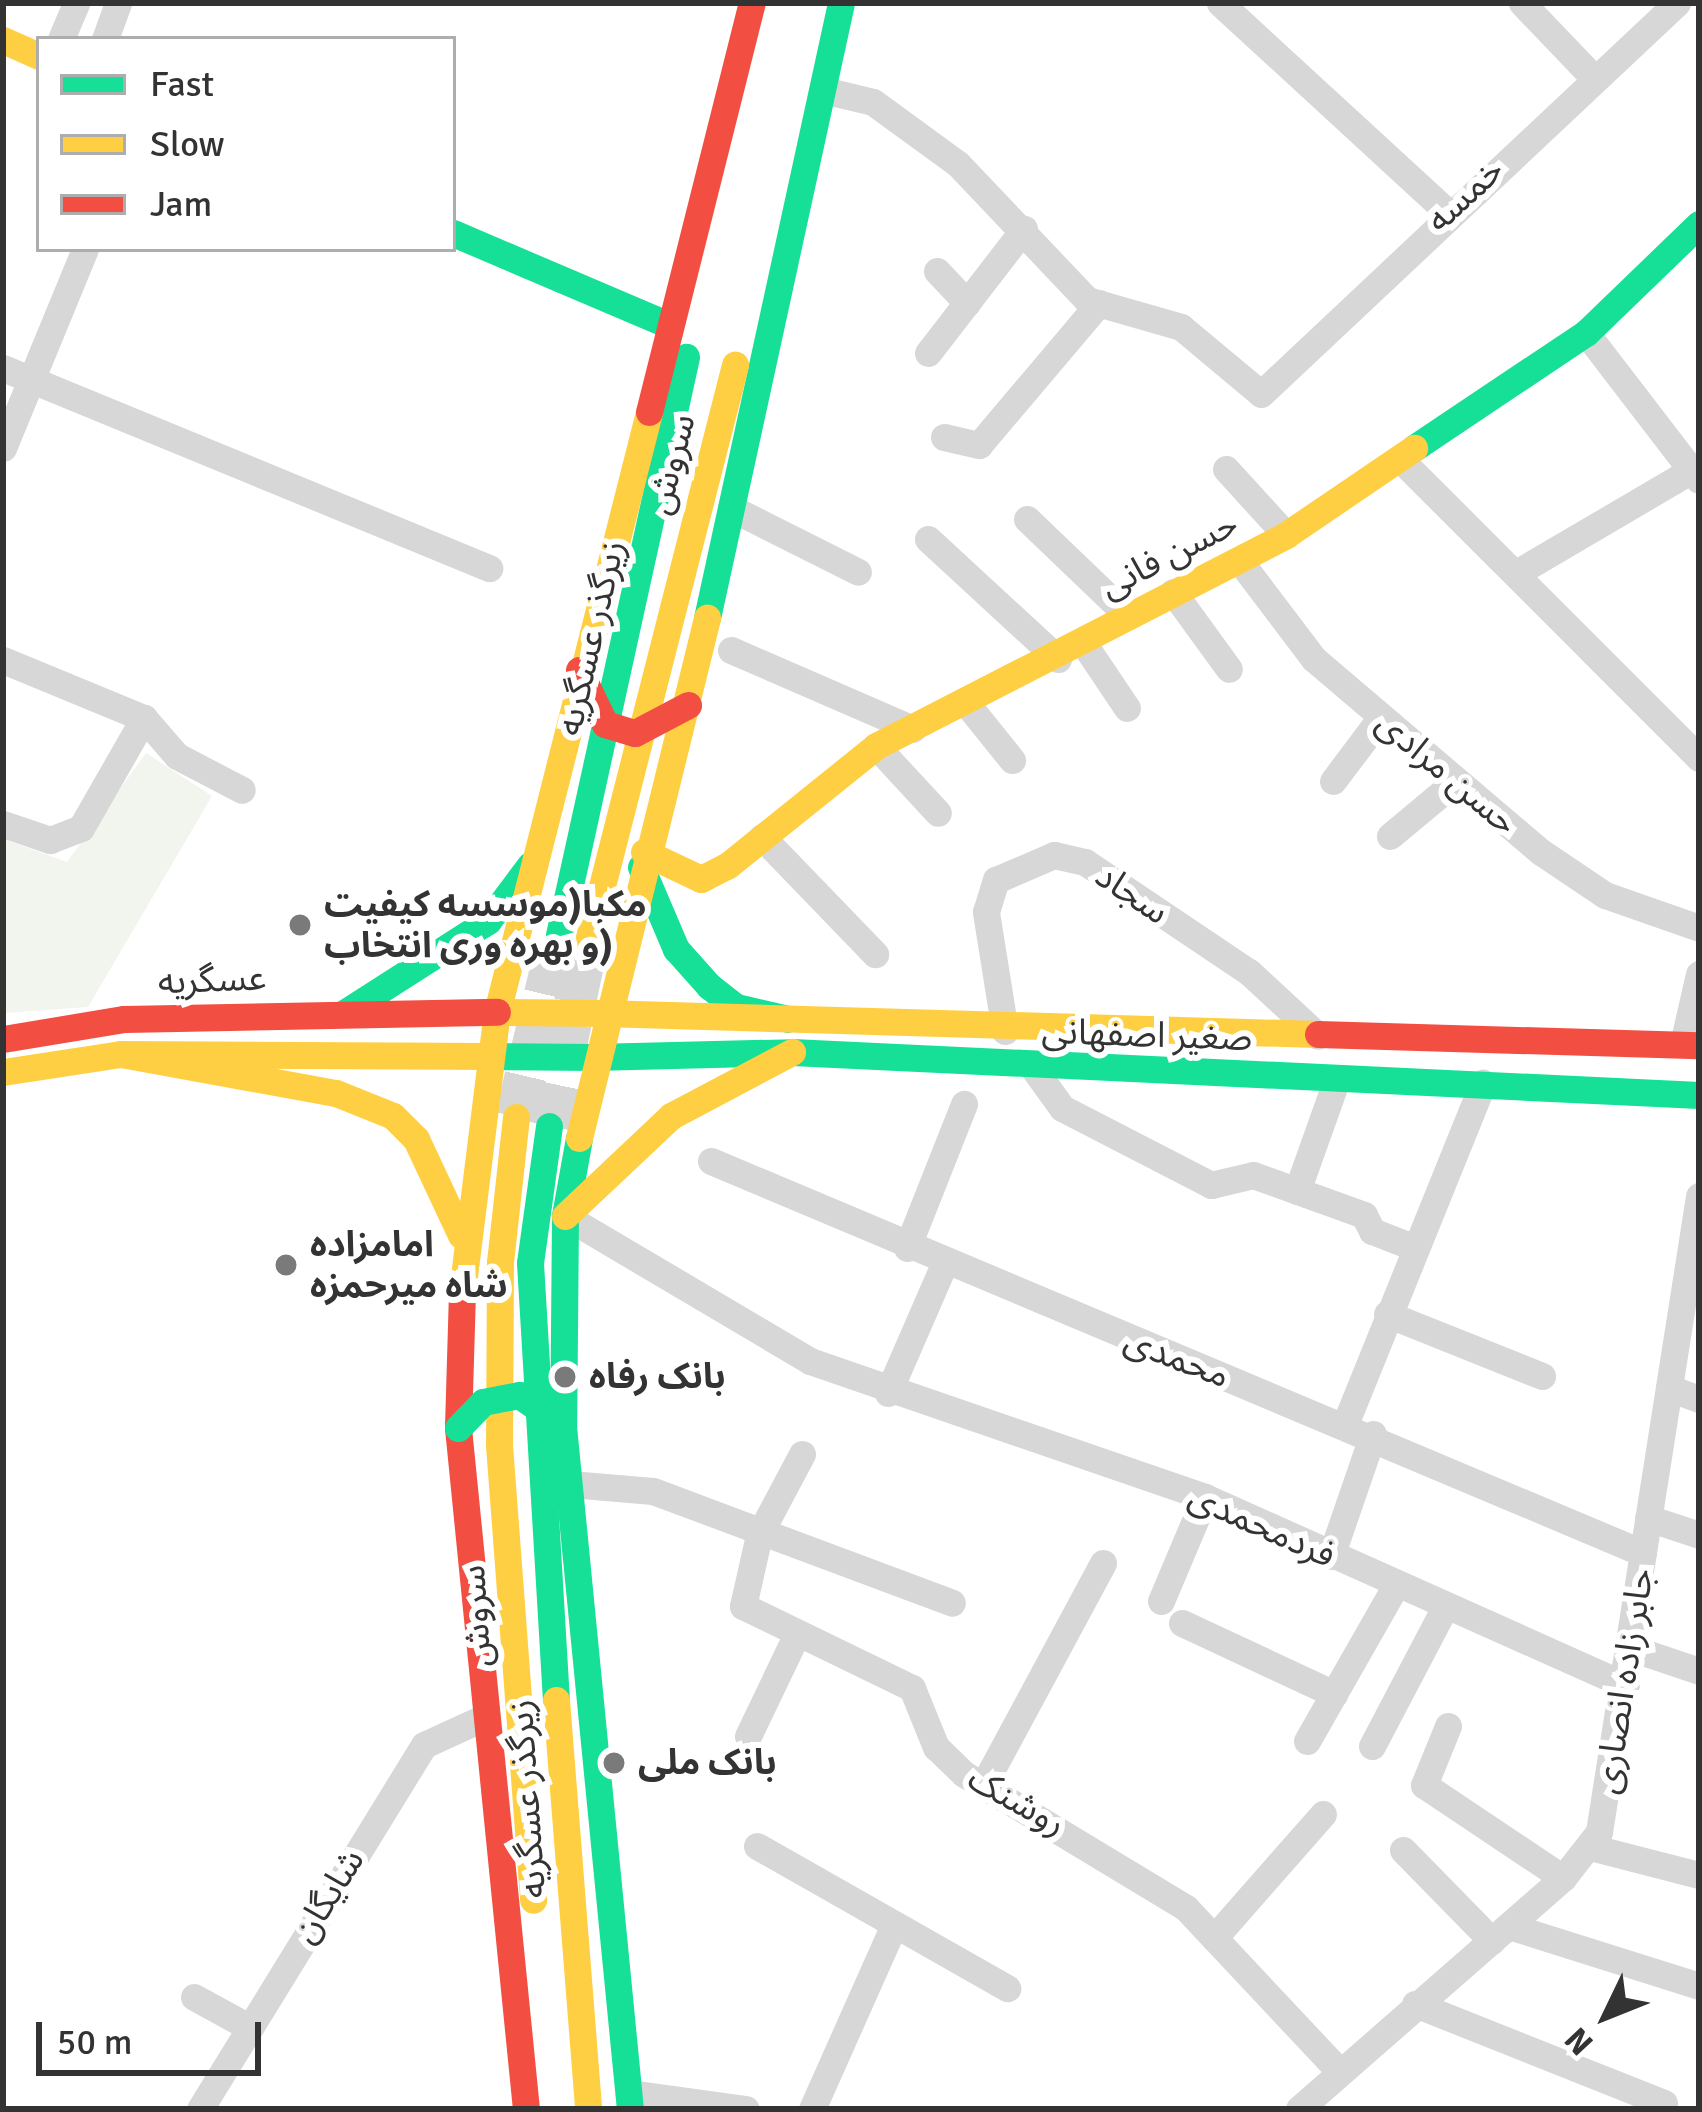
<!DOCTYPE html>
<meta charset="utf-8">
<style>
body{margin:0}
#map{position:relative;width:1702px;height:2112px;overflow:hidden;background:#fff;font-family:Signika,"Noto Sans Arabic",sans-serif}
div>[style]{position:absolute}
.green>*{inset:0;background:#f1f5ed}
.primary-tunnel>*{height:42px;margin-top:-21px;transform-origin:0;background:repeating-linear-gradient(90deg,#d6d6d6 0 42px,transparent 0 63px)}
.street>*{height:27px;margin:-13.5px;padding:0 13.5px;transform-origin:13.5px;border-radius:13.5px;background:#d7d7d7}
.fast>*{height:27px;margin:-13.5px;padding:0 13.5px;transform-origin:13.5px;border-radius:13.5px;background:#16e098}
.slow>*{height:27px;margin:-13.5px;padding:0 13.5px;transform-origin:13.5px;border-radius:13.5px;background:#ffcf43}
.jam>*{height:27px;margin:-13.5px;padding:0 13.5px;transform-origin:13.5px;border-radius:13.5px;background:#f24e42}
.fast-bridge>*{height:27px;margin:-13.5px;padding:0 13.5px;transform-origin:13.5px;border-radius:13.5px;background:#16e098}
.jam-bridge>*{height:27px;margin:-13.5px;padding:0 13.5px;transform-origin:13.5px;border-radius:13.5px;background:#f24e42}
.dots>*{width:33px;height:33px;translate:-50% -50%;box-sizing:border-box;border:6px solid #fff;border-radius:50%}
span{translate:-50% -50%;white-space:nowrap;text-align:center;line-height:1.15;-webkit-text-stroke:12px #fff;paint-order:stroke}
.street-label{font-size:36px;color:#333}
.poi-label{font-size:36px;color:#333;font-weight:700}
.left{translate:0 -50%;text-align:left}
.frame{position:absolute;inset:0;border:6px solid #333;pointer-events:none}
.legend{position:absolute;left:36px;top:36px;width:420px;height:216px;box-sizing:border-box;background:#fff;border:3px solid #adadad;margin:0;padding:15px 21px;list-style:none;font-size:36px;color:#333}
.legend li{display:flex;align-items:center;gap:24px;height:60px}
.legend b{width:60px;border:3px solid #adadad}
.north{position:absolute;left:1546px;top:1956px;width:120px;height:120px;-webkit-text-stroke:9px #fff;paint-order:stroke;rotate:227deg;font-size:33px;font-weight:700;line-height:48px;text-align:center;color:#333}
.north::after{content:'';display:block;margin:auto;width:42px;height:54px;background:#333;clip-path:polygon(50% 0,100% 100%,50% 72%,0 100%)}
.scale{position:absolute;left:36px;top:2022px;width:225px;height:54px;box-sizing:border-box;border:6px solid #333;border-top:0;padding-left:15px;font-size:36px;line-height:42px;white-space:nowrap;color:#333;-webkit-text-stroke:9px #fff;paint-order:stroke}
</style>
<div id="map">
<div class="green">
<i style="clip-path:polygon(146px 753px,212px 796px,88px 1007px,3px 1013px,3px 839px,67px 862px)"></i>
</div>
<div class="primary-tunnel">
<i style="left:516px;top:1117px;width:187px;rotate:-76.7deg"></i>
<i style="left:549px;top:1126px;width:185px;rotate:-78.1deg"></i>
</div>
<div class="street">
<i style="left:1220px;top:3px;width:307px;rotate:42.6deg"></i>
<i style="left:1522px;top:3px;width:104px;rotate:46.2deg"></i>
<i style="left:61px;top:39px;width:39px;rotate:-67deg"></i>
<i style="left:105px;top:39px;width:38px;rotate:-70deg"></i>
<i style="left:823px;top:90px;width:51px;rotate:13.5deg"></i>
<i style="left:873px;top:102px;width:105px;rotate:36.1deg"></i>
<i style="left:958px;top:164px;width:187px;rotate:46.5deg"></i>
<i style="left:1087px;top:300px;width:98px;rotate:16deg"></i>
<i style="left:1181px;top:327px;width:104px;rotate:39.9deg"></i>
<i style="left:1261px;top:394px;width:571px;rotate:-43.23deg"></i>
<i style="left:937px;top:271px;width:44px;rotate:46.8deg"></i>
<i style="left:1586px;top:333px;width:185px;rotate:52.5deg"></i>
<i style="left:928px;top:353px;width:157px;rotate:-52.3deg"></i>
<i style="left:3px;top:368px;width:526px;rotate:22.37deg"></i>
<i style="left:944px;top:437px;width:36px;rotate:13deg"></i>
<i style="left:979px;top:445px;width:186px;rotate:-49.8deg"></i>
<i style="left:3px;top:448px;width:215px;rotate:-67.6deg"></i>
<i style="left:1404px;top:463px;width:417px;rotate:45deg"></i>
<i style="left:1226px;top:469px;width:89px;rotate:47.7deg"></i>
<i style="left:731px;top:508px;width:142px;rotate:26.7deg"></i>
<i style="left:1027px;top:519px;width:137px;rotate:43.8deg"></i>
<i style="left:928px;top:539px;width:177px;rotate:42.7deg"></i>
<i style="left:1239px;top:560px;width:124px;rotate:52.9deg"></i>
<i style="left:1314px;top:659px;width:298px;rotate:40.4deg"></i>
<i style="left:1541px;top:852px;width:77px;rotate:33.9deg"></i>
<i style="left:1605px;top:895px;width:100px;rotate:19.3deg"></i>
<i style="left:1518px;top:572px;width:210px;rotate:-30.4deg"></i>
<i style="left:1173px;top:592px;width:95px;rotate:54deg"></i>
<i style="left:1084px;top:644px;width:77px;rotate:56.1deg"></i>
<i style="left:731px;top:650px;width:198px;rotate:23.5deg"></i>
<i style="left:3px;top:660px;width:152px;rotate:22.4deg"></i>
<i style="left:144px;top:718px;width:50px;rotate:49deg"></i>
<i style="left:177px;top:756px;width:73px;rotate:27.6deg"></i>
<i style="left:967px;top:704px;width:72px;rotate:51.2deg"></i>
<i style="left:876px;top:746px;width:91px;rotate:47.2deg"></i>
<i style="left:1333px;top:781px;width:80px;rotate:-53.1deg"></i>
<i style="left:3px;top:824px;width:50px;rotate:18.8deg"></i>
<i style="left:50px;top:840px;width:33px;rotate:-21deg"></i>
<i style="left:81px;top:828px;width:127px;rotate:-60.2deg"></i>
<i style="left:1390px;top:836px;width:86px;rotate:-39.8deg"></i>
<i style="left:762px;top:837px;width:163px;rotate:46deg"></i>
<i style="left:1005px;top:1031px;width:121px;rotate:-99.1deg"></i>
<i style="left:986px;top:912px;width:34px;rotate:-73deg"></i>
<i style="left:996px;top:880px;width:63px;rotate:-23.3deg"></i>
<i style="left:1054px;top:855px;width:32px;rotate:13deg"></i>
<i style="left:1085px;top:862px;width:197px;rotate:33.9deg"></i>
<i style="left:1249px;top:972px;width:94px;rotate:42.8deg"></i>
<i style="left:1683px;top:1044px;width:72px;rotate:-77.1deg"></i>
<i style="left:1034px;top:1069px;width:48px;rotate:54.3deg"></i>
<i style="left:1062px;top:1108px;width:168px;rotate:27.3deg"></i>
<i style="left:1211px;top:1185px;width:43px;rotate:-13.4deg"></i>
<i style="left:1253px;top:1175px;width:118px;rotate:19.8deg"></i>
<i style="left:1364px;top:1215px;width:18px;rotate:63deg"></i>
<i style="left:1372px;top:1231px;width:44px;rotate:21.3deg"></i>
<i style="left:711px;top:1161px;width:1011px;rotate:22.81deg"></i>
<i style="left:1297px;top:1191px;width:107px;rotate:-70.4deg"></i>
<i style="left:565px;top:1216px;width:285px;rotate:30.6deg"></i>
<i style="left:810px;top:1361px;width:418px;rotate:19deg"></i>
<i style="left:1205px;top:1497px;width:461px;rotate:24.1deg"></i>
<i style="left:907px;top:1248px;width:155px;rotate:-68.4deg"></i>
<i style="left:1387px;top:1314px;width:167px;rotate:21.8deg"></i>
<i style="left:1669px;top:1388px;width:32px;rotate:20deg"></i>
<i style="left:888px;top:1393px;width:143px;rotate:-66.5deg"></i>
<i style="left:1346px;top:1422px;width:366px;rotate:-68deg"></i>
<i style="left:802px;top:1454px;width:92px;rotate:118deg"></i>
<i style="left:759px;top:1535px;width:73px;rotate:102.7deg"></i>
<i style="left:743px;top:1606px;width:188px;rotate:25.9deg"></i>
<i style="left:912px;top:1688px;width:64px;rotate:67.9deg"></i>
<i style="left:936px;top:1747px;width:39px;rotate:44deg"></i>
<i style="left:964px;top:1774px;width:259px;rotate:31.1deg"></i>
<i style="left:1186px;top:1908px;width:224px;rotate:46.8deg"></i>
<i style="left:570px;top:1484px;width:83px;rotate:4.8deg"></i>
<i style="left:653px;top:1491px;width:319px;rotate:20.5deg"></i>
<i style="left:1648px;top:1518px;width:54px;rotate:18.4deg"></i>
<i style="left:1331px;top:1556px;width:129px;rotate:-71deg"></i>
<i style="left:1161px;top:1601px;width:113px;rotate:-67.1deg"></i>
<i style="left:1182px;top:1623px;width:168px;rotate:25deg"></i>
<i style="left:1631px;top:1648px;width:72px;rotate:18.7deg"></i>
<i style="left:1448px;top:1726px;width:64px;rotate:112.1deg"></i>
<i style="left:1424px;top:1785px;width:167px;rotate:33.8deg"></i>
<i style="left:748px;top:1736px;width:111px;rotate:-64.4deg"></i>
<i style="left:1307px;top:1741px;width:180px;rotate:-60.3deg"></i>
<i style="left:1372px;top:1746px;width:157px;rotate:-62.3deg"></i>
<i style="left:984px;top:1784px;width:251px;rotate:-61.7deg"></i>
<i style="left:757px;top:1846px;width:288px;rotate:29.6deg"></i>
<i style="left:1590px;top:1847px;width:113px;rotate:14.4deg"></i>
<i style="left:1403px;top:1850px;width:127px;rotate:45.6deg"></i>
<i style="left:1509px;top:1926px;width:199px;rotate:17.5deg"></i>
<i style="left:1214px;top:1938px;width:165px;rotate:-48.7deg"></i>
<i style="left:194px;top:1997px;width:60px;rotate:28.7deg"></i>
<i style="left:1415px;top:2004px;width:268px;rotate:21.7deg"></i>
<i style="left:630px;top:2093px;width:117px;rotate:7.9deg"></i>
<i style="left:200px;top:2109px;width:427px;rotate:-58.4deg"></i>
<i style="left:424px;top:1745px;width:69px;rotate:-24.7deg"></i>
<i style="left:812px;top:2109px;width:199px;rotate:-66deg"></i>
<i style="left:1299px;top:2109px;width:351px;rotate:-41.2deg"></i>
<i style="left:1563px;top:1878px;width:58px;rotate:-52deg"></i>
<i style="left:1599px;top:1832px;width:644px;rotate:-81.06deg"></i>
</div>
<div class="fast">
<i style="left:453px;top:233px;width:235px;rotate:23.1deg"></i>
<i style="left:1414px;top:448px;width:207px;rotate:-33.8deg"></i>
<i style="left:1586px;top:333px;width:157px;rotate:-44deg"></i>
<i style="left:707px;top:618px;width:629px;rotate:-77.71deg"></i>
<i style="left:641px;top:867px;width:89px;rotate:66.9deg"></i>
<i style="left:676px;top:949px;width:50px;rotate:48.3deg"></i>
<i style="left:709px;top:986px;width:34px;rotate:38deg"></i>
<i style="left:736px;top:1007px;width:53px;rotate:13deg"></i>
<i style="left:559px;top:935px;width:592px;rotate:-77.61deg"></i>
<i style="left:344px;top:1013px;width:171px;rotate:-32.6deg"></i>
<i style="left:488px;top:921px;width:70px;rotate:-53.1deg"></i>
<i style="left:490px;top:1056px;width:103px;rotate:0.6deg"></i>
<i style="left:593px;top:1057px;width:199px;rotate:-1.4deg"></i>
<i style="left:792px;top:1052px;width:908px;rotate:2.71deg"></i>
<i style="left:549px;top:1126px;width:138px;rotate:97.9deg"></i>
<i style="left:530px;top:1263px;width:438px;rotate:86.6deg"></i>
<i style="left:579px;top:1138px;width:79px;rotate:100.2deg"></i>
<i style="left:565px;top:1216px;width:210px;rotate:90.5deg"></i>
<i style="left:563px;top:1426px;width:686px;rotate:84.4deg"></i>
</div>
<div class="slow">
<i style="left:3px;top:40px;width:39px;rotate:24deg"></i>
<i style="left:644px;top:852px;width:63px;rotate:25.3deg"></i>
<i style="left:701px;top:879px;width:29px;rotate:-27deg"></i>
<i style="left:727px;top:866px;width:191px;rotate:-38.8deg"></i>
<i style="left:876px;top:746px;width:461px;rotate:-27.2deg"></i>
<i style="left:1286px;top:535px;width:155px;rotate:-34.2deg"></i>
<i style="left:587px;top:945px;width:599px;rotate:-75.69deg"></i>
<i style="left:497px;top:1012px;width:105px;rotate:0.5deg"></i>
<i style="left:602px;top:1013px;width:716px;rotate:1.68deg"></i>
<i style="left:121px;top:1054px;width:219px;rotate:10.3deg"></i>
<i style="left:336px;top:1093px;width:61px;rotate:22deg"></i>
<i style="left:393px;top:1116px;width:33px;rotate:45deg"></i>
<i style="left:416px;top:1139px;width:106px;rotate:64.9deg"></i>
<i style="left:3px;top:1072px;width:119px;rotate:-8.7deg"></i>
<i style="left:121px;top:1054px;width:369px;rotate:0.3deg"></i>
<i style="left:516px;top:1117px;width:146px;rotate:96.3deg"></i>
<i style="left:500px;top:1262px;width:183px;rotate:90.3deg"></i>
<i style="left:499px;top:1445px;width:456px;rotate:85.7deg"></i>
<i style="left:579px;top:1138px;width:536px;rotate:-76.17deg"></i>
<i style="left:565px;top:1216px;width:146px;rotate:-43.3deg"></i>
<i style="left:671px;top:1116px;width:137px;rotate:-27.9deg"></i>
<i style="left:462px;top:1292px;width:282px;rotate:-82.9deg"></i>
<i style="left:497px;top:1012px;width:619px;rotate:-75.78deg"></i>
<i style="left:556px;top:1700px;width:410px;rotate:85.5deg"></i>
</div>
<div class="jam">
<i style="left:649px;top:412px;width:422px;rotate:-75.9deg"></i>
<i style="left:1318px;top:1034px;width:381px;rotate:1.7deg"></i>
<i style="left:3px;top:1039px;width:123px;rotate:-9.4deg"></i>
<i style="left:124px;top:1019px;width:373px;rotate:-1.1deg"></i>
<i style="left:462px;top:1292px;width:136px;rotate:91.7deg"></i>
<i style="left:458px;top:1428px;width:684px;rotate:84.3deg"></i>
</div>
<div class="fast-bridge">
<i style="left:458px;top:1428px;width:36px;rotate:-46deg"></i>
<i style="left:483px;top:1402px;width:37px;rotate:-11deg"></i>
<i style="left:519px;top:1395px;width:54px;rotate:35.2deg"></i>
</div>
<div class="jam-bridge">
<i style="left:579px;top:670px;width:60px;rotate:64.3deg"></i>
<i style="left:605px;top:724px;width:31px;rotate:17deg"></i>
<i style="left:635px;top:733px;width:60px;rotate:-27.8deg"></i>
</div>
<div class="dots">
<i style="left:300px;top:925px;background:#7a7a7a"></i>
<i style="left:286px;top:1265px;background:#7a7a7a"></i>
<i style="left:565px;top:1377px;background:#7a7a7a"></i>
<i style="left:614px;top:1763px;background:#7a7a7a"></i>
</div>
<div class="street-label">
<span style="left:1465px;top:195px;rotate:-43deg">خمسه</span>
<span style="left:671px;top:464px;rotate:-75deg">سروش</span>
<span style="left:1169px;top:555px;rotate:-27deg">حسن فانی</span>
<span style="left:591px;top:638px;rotate:-77deg">زیرگذر عسگریه</span>
<span style="left:1447px;top:773px;rotate:40deg">حسن مرادی</span>
<span style="left:1132px;top:894px;rotate:34deg">سجاد</span>
<span style="left:212px;top:980px;rotate:-2deg">عسگریه</span>
<span style="left:1147px;top:1035px;rotate:2deg">صغیر اصفهانی</span>
<span style="left:1177px;top:1358px;rotate:21deg">محمدی</span>
<span style="left:1262px;top:1526px;rotate:24deg">فردمحمدی</span>
<span style="left:476px;top:1616px;rotate:-94deg">سروش</span>
<span style="left:1624px;top:1681px;rotate:-81deg">جابر زاده انصاری</span>
<span style="left:527px;top:1799px;rotate:-94deg">زیرگذر عسگریه</span>
<span style="left:1017px;top:1801px;rotate:29deg">روشنک</span>
<span style="left:328px;top:1896px;rotate:-58deg">شایگان</span>
</div>
<div class="poi-label">
<span class="left" style="left:324px;top:925px">مکبا(موسسه کیفیت<br>و بهره وری انتخاب)</span>
<span class="left" style="left:310px;top:1265px">امامزاده<br>شاه میرحمزه</span>
<span class="left" style="left:589px;top:1377px">بانک رفاه</span>
<span class="left" style="left:638px;top:1763px">بانک ملی</span>
</div>
<div class="frame"></div>
<ul class="legend">
<li><b style="height:15px;background:#16e098"></b>Fast</li>
<li><b style="height:15px;background:#ffcf43"></b>Slow</li>
<li><b style="height:15px;background:#f24e42"></b>Jam</li>
</ul>
<div class="north">N</div>
<div class="scale">50 m</div>
</div>
